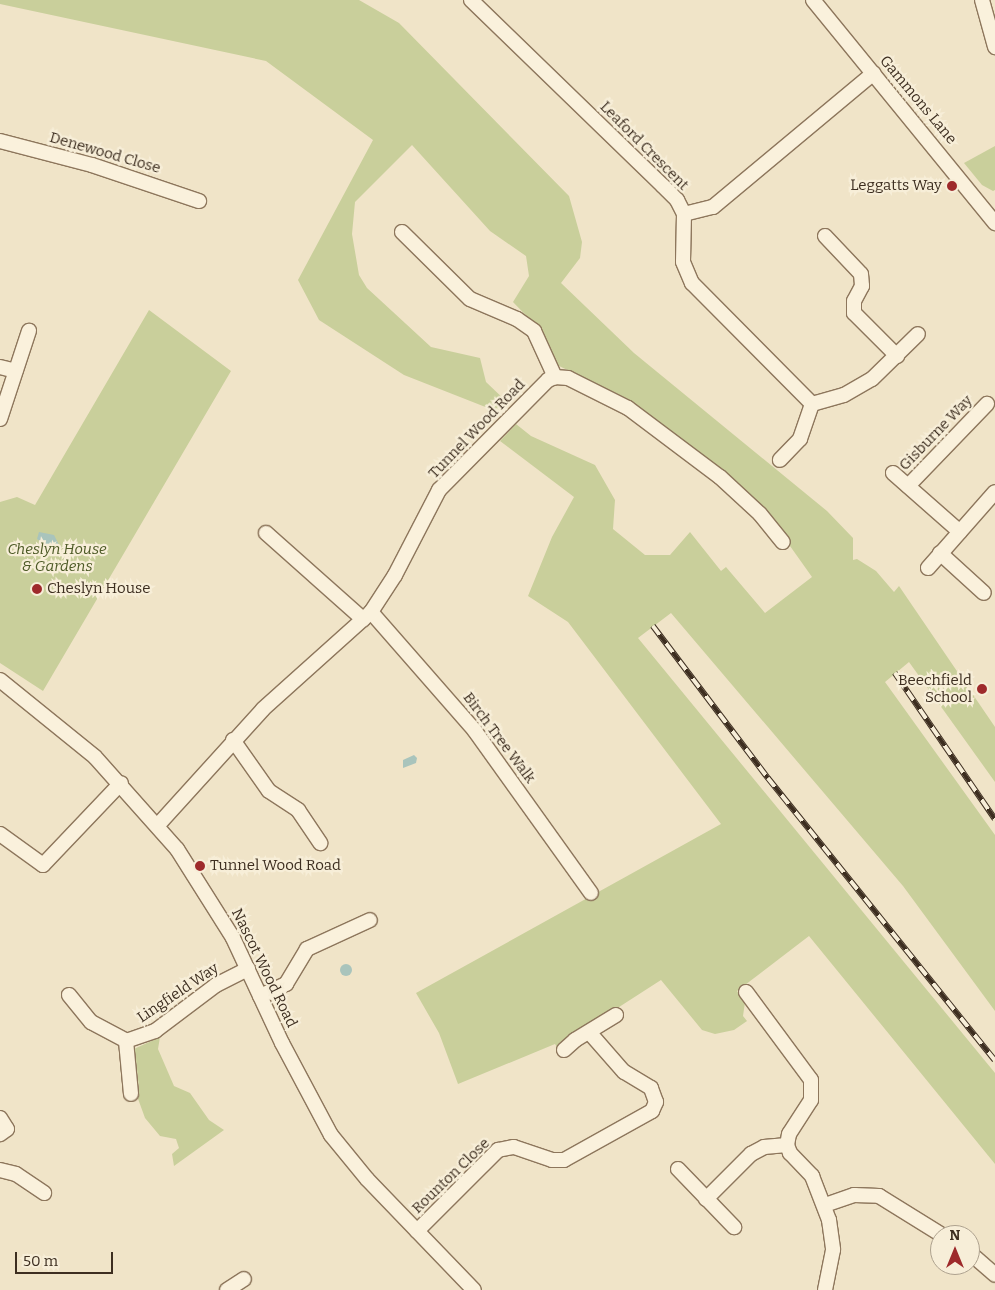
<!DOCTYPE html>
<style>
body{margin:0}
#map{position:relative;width:995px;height:1290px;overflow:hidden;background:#f0e4c8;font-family:Bitter,serif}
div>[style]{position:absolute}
.green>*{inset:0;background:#c9cf9b}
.water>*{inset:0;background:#a9c4bc}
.round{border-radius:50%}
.roads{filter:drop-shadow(1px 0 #8d765c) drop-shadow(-1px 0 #8d765c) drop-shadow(0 1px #8d765c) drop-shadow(0 -1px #8d765c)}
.minor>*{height:14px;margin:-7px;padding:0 7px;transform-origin:7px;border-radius:7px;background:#faf1dc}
.rail>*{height:5.5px;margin-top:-2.75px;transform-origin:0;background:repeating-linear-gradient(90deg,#f7eed8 0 11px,#3d2e20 0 22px);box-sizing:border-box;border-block:1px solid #3d2e20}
.dots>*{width:14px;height:14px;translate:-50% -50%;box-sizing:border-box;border:2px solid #f7eed8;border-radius:50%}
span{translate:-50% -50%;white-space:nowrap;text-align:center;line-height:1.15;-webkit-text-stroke:4.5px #f7eed8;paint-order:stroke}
.street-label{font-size:15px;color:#3d2e20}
.poi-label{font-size:15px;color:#3d2e20}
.right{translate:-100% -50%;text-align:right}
.left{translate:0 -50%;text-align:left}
.park-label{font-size:15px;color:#4d5a26;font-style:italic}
.north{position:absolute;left:930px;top:1225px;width:50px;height:50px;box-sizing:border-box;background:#f7eed8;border:1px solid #ada18e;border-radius:50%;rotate:0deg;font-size:14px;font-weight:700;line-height:20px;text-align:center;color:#3d2e20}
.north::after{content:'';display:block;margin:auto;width:18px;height:22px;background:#9e2a2b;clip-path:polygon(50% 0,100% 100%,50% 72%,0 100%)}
.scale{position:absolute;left:15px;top:1252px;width:98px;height:22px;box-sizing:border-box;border:2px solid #3d2e20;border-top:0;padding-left:6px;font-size:15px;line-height:18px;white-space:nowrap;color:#3d2e20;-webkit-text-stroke:4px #f7eed8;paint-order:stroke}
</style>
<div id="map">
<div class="green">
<i style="clip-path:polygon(0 0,359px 0,399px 23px,569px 196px,582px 242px,580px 258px,561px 283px,634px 353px,827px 511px,853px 538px,853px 560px,857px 559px,876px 571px,894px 592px,899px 586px,995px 727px,995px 782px,909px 662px,885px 682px,995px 835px,995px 1011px,903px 886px,671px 613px,638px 638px,995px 1073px,995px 1164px,809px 936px,737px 991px,745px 1002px,743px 1016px,747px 1021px,734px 1030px,715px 1034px,702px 1030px,661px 980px,557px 1047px,555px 1044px,458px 1084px,439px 1033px,416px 993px,721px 824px,568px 622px,528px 596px,552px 537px,574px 497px,500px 441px,516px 424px,531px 436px,595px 465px,615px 500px,613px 529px,645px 555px,670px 555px,690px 532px,721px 571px,726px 567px,765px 613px,812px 577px,768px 515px,695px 451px,628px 399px,557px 365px,542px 332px,513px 302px,529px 276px,526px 256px,490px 231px,412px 145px,355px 202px,352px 234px,359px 275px,367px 288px,431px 347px,480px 358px,486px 382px,507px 402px,484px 425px,488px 408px,404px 375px,319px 320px,298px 280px,373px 140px,266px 61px,0 4px)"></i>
<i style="clip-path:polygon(995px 146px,995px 190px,993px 191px,982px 185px,964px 163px)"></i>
<i style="clip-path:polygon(149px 310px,231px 371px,43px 691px,0 663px,0 502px,17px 497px,35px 505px)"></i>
<i style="clip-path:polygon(160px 1037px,158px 1049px,174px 1086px,190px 1093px,209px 1120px,224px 1130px,174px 1166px,172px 1154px,179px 1148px,176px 1139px,160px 1136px,145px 1118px,137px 1096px,139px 1089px,136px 1060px,132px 1055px,134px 1049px)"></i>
</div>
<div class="water">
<i style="clip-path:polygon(39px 532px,54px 535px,59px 545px,52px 549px,37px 539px)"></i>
<i style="clip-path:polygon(414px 755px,417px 758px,416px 763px,403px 768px,403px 760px)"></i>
<i class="round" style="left:340px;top:964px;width:12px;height:12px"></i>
</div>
<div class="roads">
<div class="minor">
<i style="left:471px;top:0;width:267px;rotate:44.1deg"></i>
<i style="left:663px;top:186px;width:20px;rotate:45deg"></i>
<i style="left:677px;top:200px;width:16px;rotate:63deg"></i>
<i style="left:684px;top:214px;width:30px;rotate:-14deg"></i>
<i style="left:713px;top:207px;width:209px;rotate:-39.8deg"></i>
<i style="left:813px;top:0;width:288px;rotate:50.8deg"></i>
<i style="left:982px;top:0;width:49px;rotate:74.5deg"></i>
<i style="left:0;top:141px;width:95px;rotate:14.6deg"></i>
<i style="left:92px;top:165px;width:113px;rotate:18.6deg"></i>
<i style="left:684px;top:214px;width:48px;rotate:91.2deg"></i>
<i style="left:683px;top:262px;width:23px;rotate:67deg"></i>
<i style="left:692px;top:283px;width:170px;rotate:45.2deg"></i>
<i style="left:812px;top:404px;width:37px;rotate:109deg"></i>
<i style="left:800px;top:439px;width:29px;rotate:134deg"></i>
<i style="left:402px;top:232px;width:95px;rotate:44.6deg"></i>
<i style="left:470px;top:299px;width:51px;rotate:23.1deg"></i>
<i style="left:517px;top:319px;width:21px;rotate:35deg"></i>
<i style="left:534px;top:331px;width:51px;rotate:65.5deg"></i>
<i style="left:555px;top:377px;width:13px;rotate:4deg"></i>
<i style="left:568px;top:378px;width:67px;rotate:26.6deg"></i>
<i style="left:628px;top:408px;width:115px;rotate:36.9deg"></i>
<i style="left:720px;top:477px;width:54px;rotate:42.8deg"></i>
<i style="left:760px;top:514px;width:36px;rotate:51deg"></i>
<i style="left:825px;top:236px;width:52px;rotate:46.5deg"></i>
<i style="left:861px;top:274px;width:12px;rotate:85deg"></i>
<i style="left:862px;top:286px;width:17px;rotate:118deg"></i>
<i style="left:854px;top:301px;width:12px;rotate:90deg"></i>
<i style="left:854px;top:313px;width:61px;rotate:45deg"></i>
<i style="left:0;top:367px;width:16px;rotate:14deg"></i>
<i style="left:812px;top:404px;width:33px;rotate:-16deg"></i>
<i style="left:844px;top:395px;width:32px;rotate:-30deg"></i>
<i style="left:872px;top:379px;width:64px;rotate:-44.4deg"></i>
<i style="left:0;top:419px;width:93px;rotate:-71.8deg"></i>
<i style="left:893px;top:473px;width:89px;rotate:41.4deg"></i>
<i style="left:908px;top:486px;width:114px;rotate:-46.1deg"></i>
<i style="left:266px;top:533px;width:130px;rotate:41.6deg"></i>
<i style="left:940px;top:553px;width:59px;rotate:42.3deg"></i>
<i style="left:928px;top:568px;width:101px;rotate:-48.6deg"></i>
<i style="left:371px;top:612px;width:158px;rotate:48.8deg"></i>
<i style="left:475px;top:731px;width:199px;rotate:54.4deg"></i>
<i style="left:0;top:680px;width:122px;rotate:39deg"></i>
<i style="left:95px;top:757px;width:123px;rotate:48.3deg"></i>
<i style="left:177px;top:849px;width:105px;rotate:57.8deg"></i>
<i style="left:233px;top:938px;width:116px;rotate:65deg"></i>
<i style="left:282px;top:1043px;width:104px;rotate:62deg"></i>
<i style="left:331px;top:1135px;width:57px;rotate:50.7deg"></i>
<i style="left:367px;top:1179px;width:154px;rotate:46.1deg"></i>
<i style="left:233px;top:740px;width:62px;rotate:54.8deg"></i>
<i style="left:269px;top:791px;width:35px;rotate:33deg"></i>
<i style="left:298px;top:810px;width:40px;rotate:56deg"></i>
<i style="left:158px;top:825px;width:156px;rotate:-47.8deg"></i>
<i style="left:263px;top:709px;width:145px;rotate:-41.9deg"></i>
<i style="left:371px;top:612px;width:44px;rotate:-57deg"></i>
<i style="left:395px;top:575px;width:96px;rotate:-62.6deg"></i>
<i style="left:439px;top:490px;width:155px;rotate:-45.3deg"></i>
<i style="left:548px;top:380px;width:8px;rotate:-23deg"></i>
<i style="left:0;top:834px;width:53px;rotate:35.8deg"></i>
<i style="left:43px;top:865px;width:113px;rotate:-46.4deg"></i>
<i style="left:746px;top:992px;width:109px;rotate:53.5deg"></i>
<i style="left:811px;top:1080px;width:20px;rotate:90deg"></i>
<i style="left:811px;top:1100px;width:40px;rotate:122.9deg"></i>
<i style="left:789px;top:1134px;width:11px;rotate:100deg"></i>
<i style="left:787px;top:1145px;width:9px;rotate:69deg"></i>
<i style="left:790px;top:1153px;width:32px;rotate:46deg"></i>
<i style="left:812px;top:1176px;width:47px;rotate:68.9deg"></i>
<i style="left:829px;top:1220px;width:30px;rotate:82deg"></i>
<i style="left:833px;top:1250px;width:41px;rotate:101.3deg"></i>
<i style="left:69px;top:995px;width:35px;rotate:51deg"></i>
<i style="left:91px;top:1022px;width:40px;rotate:28deg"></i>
<i style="left:126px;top:1041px;width:31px;rotate:-19deg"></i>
<i style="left:155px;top:1031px;width:76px;rotate:-37deg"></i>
<i style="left:216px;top:985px;width:36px;rotate:-27deg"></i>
<i style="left:260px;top:996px;width:29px;rotate:-25deg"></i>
<i style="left:286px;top:984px;width:41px;rotate:-59deg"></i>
<i style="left:307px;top:949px;width:69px;rotate:-24.7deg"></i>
<i style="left:126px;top:1041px;width:53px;rotate:84.6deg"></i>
<i style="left:564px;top:1050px;width:15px;rotate:-42deg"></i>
<i style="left:575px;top:1040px;width:48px;rotate:-31.4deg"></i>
<i style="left:0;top:1118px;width:13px;rotate:58deg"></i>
<i style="left:7px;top:1129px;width:9px;rotate:144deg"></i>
<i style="left:678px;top:1169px;width:81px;rotate:46deg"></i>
<i style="left:0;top:1170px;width:16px;rotate:14deg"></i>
<i style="left:16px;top:1174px;width:34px;rotate:34deg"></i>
<i style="left:706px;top:1199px;width:64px;rotate:-45deg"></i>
<i style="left:751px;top:1154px;width:15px;rotate:-28deg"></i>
<i style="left:764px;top:1147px;width:23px;rotate:-5deg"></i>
<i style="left:825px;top:1205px;width:31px;rotate:-19deg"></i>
<i style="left:854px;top:1195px;width:25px;rotate:2deg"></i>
<i style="left:879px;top:1196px;width:74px;rotate:31.8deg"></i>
<i style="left:417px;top:1231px;width:115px;rotate:-45deg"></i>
<i style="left:498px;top:1150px;width:16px;rotate:-11deg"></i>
<i style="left:514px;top:1147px;width:40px;rotate:18.9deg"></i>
<i style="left:552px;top:1160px;width:12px"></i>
<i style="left:564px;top:1160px;width:101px;rotate:-29.1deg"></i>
<i style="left:652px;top:1111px;width:10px;rotate:-66deg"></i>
<i style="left:656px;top:1102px;width:15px;rotate:-110deg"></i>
<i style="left:651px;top:1088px;width:31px;rotate:-149deg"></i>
<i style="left:624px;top:1072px;width:53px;rotate:-131.2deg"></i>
<i style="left:970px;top:1253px;width:33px;rotate:41deg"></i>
<i style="left:227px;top:1290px;width:20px;rotate:-33deg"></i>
</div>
</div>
<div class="rail">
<i style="left:653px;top:626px;width:191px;rotate:52.9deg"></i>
<i style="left:768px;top:778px;width:362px;rotate:51.2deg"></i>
<i style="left:895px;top:673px;width:177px;rotate:55.6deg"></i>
</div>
<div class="dots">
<i style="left:952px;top:186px;background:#9e2a2b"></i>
<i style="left:37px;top:589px;background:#9e2a2b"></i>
<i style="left:982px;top:689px;background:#9e2a2b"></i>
<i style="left:200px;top:866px;background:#9e2a2b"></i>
</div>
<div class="street-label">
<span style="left:918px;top:100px;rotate:50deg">Gammons Lane</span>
<span style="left:644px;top:146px;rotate:45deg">Leaford Crescent</span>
<span style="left:105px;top:153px;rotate:16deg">Denewood Close</span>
<span style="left:477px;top:429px;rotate:-46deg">Tunnel Wood Road</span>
<span style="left:936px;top:433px;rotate:-46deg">Gisburne Way</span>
<span style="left:499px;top:738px;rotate:53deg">Birch Tree Walk</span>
<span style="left:264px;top:968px;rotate:64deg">Nascot Wood Road</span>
<span style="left:178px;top:993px;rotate:-34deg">Lingfield Way</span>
<span style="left:451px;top:1176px;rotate:-44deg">Rounton Close</span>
</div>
<div class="poi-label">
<span class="right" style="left:942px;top:186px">Leggatts Way</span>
<span class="left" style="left:47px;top:589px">Cheslyn House</span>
<span class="right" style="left:972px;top:689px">Beechfield<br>School</span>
<span class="left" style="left:210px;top:866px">Tunnel Wood Road</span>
</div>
<div class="park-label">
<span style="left:57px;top:558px">Cheslyn House<br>&amp; Gardens</span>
</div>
<div class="north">N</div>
<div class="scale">50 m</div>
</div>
